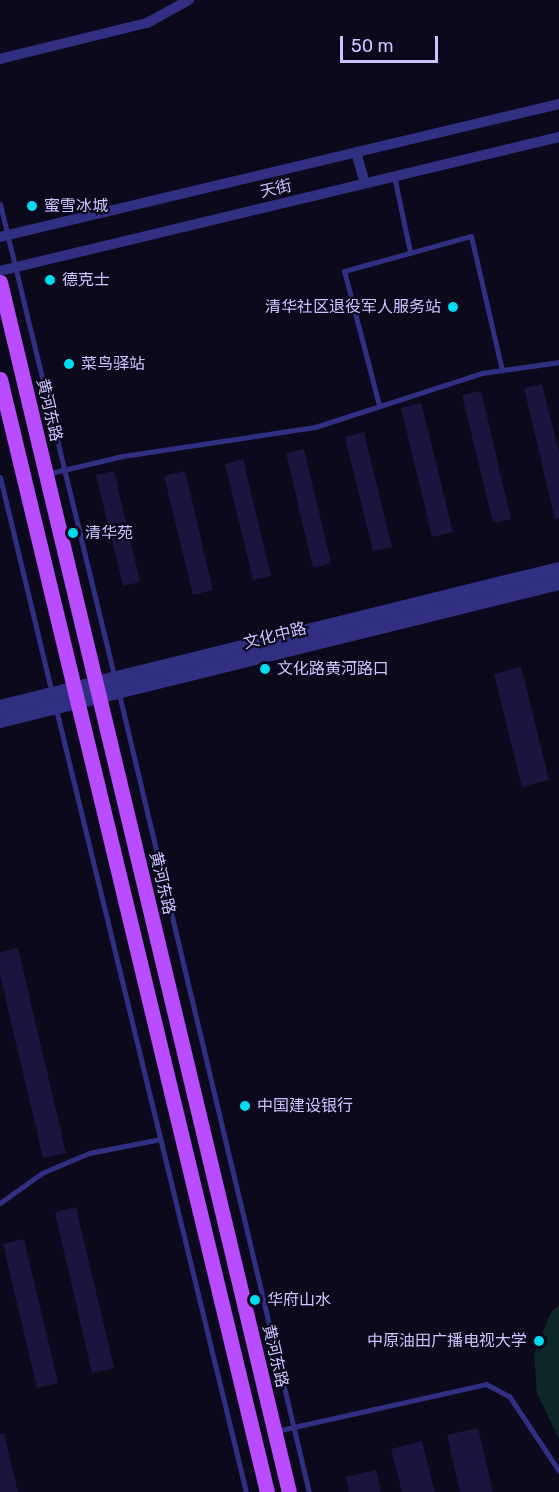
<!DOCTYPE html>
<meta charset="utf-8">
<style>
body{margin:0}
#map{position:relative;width:559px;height:1492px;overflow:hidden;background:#0c091d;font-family:Rubik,"Noto Sans SC",sans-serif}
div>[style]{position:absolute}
.green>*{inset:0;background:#0c2726}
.building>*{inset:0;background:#1c133f}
.service>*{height:5px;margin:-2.5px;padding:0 2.5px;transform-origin:2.5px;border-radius:2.5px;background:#312f81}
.minor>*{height:10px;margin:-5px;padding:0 5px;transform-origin:5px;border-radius:5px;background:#312f81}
.tertiary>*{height:14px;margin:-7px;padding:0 7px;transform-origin:7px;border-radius:7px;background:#312f81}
.primary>*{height:15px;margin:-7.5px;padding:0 7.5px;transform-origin:7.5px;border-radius:7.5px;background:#b94cff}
.dots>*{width:16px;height:16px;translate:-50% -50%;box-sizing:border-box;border:3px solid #0c091d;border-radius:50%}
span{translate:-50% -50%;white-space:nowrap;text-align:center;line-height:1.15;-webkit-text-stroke:4.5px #0c091d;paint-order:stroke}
.street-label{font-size:16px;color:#cbc5ff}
.poi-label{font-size:16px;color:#cbc5ff}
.left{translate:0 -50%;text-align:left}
.right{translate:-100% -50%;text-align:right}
.scale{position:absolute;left:340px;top:36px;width:98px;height:27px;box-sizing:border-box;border:3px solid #cbc5ff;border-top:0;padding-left:8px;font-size:18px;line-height:21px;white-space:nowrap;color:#cbc5ff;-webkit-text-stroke:4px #0c091d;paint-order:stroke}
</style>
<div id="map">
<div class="green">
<i style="clip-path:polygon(559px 1305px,559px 1439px,537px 1393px,534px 1354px,550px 1314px)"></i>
</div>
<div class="building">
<i style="clip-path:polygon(542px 384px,559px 452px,559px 518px,555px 519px,524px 388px)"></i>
<i style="clip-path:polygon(481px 391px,511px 519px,493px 523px,462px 395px)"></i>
<i style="clip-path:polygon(421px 403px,453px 532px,432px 537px,401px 408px)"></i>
<i style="clip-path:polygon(364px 432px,392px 547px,373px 551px,345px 437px)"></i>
<i style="clip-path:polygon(304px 449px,331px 563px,313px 568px,286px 453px)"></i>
<i style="clip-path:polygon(243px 459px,271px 576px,253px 580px,225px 464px)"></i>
<i style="clip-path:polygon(114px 471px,140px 582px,123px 586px,96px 475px)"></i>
<i style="clip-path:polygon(185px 471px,213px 590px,193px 595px,164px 476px)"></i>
<i style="clip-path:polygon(521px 667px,549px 780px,522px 787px,494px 674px)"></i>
<i style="clip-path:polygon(18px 948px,66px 1153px,43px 1158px,0 975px,0 952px)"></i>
<i style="clip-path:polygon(76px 1207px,114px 1368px,92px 1373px,55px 1212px)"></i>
<i style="clip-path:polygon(24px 1239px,58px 1383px,37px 1388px,3px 1244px)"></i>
<i style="clip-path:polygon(478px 1428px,493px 1492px,460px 1492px,447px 1435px)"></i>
<i style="clip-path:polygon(4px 1433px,18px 1492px,0 1492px,0 1434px)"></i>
<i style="clip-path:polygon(422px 1441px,435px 1492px,402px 1492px,391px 1449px)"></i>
<i style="clip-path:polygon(376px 1470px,381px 1492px,349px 1492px,346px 1477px)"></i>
</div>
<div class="service">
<i style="left:394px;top:176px;width:78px;rotate:78.1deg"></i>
<i style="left:0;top:204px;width:489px;rotate:76.4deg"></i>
<i style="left:379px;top:405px;width:138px;rotate:-104.6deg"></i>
<i style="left:344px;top:271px;width:132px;rotate:-15.4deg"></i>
<i style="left:471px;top:236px;width:138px;rotate:77deg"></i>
<i style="left:46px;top:474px;width:79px;rotate:-13.2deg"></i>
<i style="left:123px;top:456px;width:194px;rotate:-8.6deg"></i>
<i style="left:315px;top:427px;width:176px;rotate:-17.9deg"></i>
<i style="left:482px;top:373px;width:78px;rotate:-8.1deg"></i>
<i style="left:0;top:477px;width:223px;rotate:76.5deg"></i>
<i style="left:119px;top:694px;width:820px;rotate:76.61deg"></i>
<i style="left:56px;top:709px;width:806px;rotate:76.36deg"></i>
<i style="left:0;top:1203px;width:52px;rotate:-35.5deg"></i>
<i style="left:42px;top:1173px;width:51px;rotate:-23.1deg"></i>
<i style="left:89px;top:1153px;width:73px;rotate:-11deg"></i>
<i style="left:276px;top:1431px;width:215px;rotate:-12.6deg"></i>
<i style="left:486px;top:1384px;width:26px;rotate:28deg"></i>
<i style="left:509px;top:1396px;width:90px;rotate:56.3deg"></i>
</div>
<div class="minor">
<i style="left:0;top:59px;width:151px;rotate:-13.8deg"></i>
<i style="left:147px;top:23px;width:48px;rotate:-28.7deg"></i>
<i style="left:356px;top:152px;width:32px;rotate:74deg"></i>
<i style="left:0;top:237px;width:575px;rotate:-13.38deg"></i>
<i style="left:0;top:271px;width:575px;rotate:-13.48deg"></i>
</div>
<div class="tertiary">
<i style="left:0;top:707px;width:576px;rotate:-13.87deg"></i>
<i style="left:0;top:721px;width:576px;rotate:-13.87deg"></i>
</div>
<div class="primary">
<i style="left:0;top:282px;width:1244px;rotate:76.57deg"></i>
<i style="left:0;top:379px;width:1145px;rotate:76.51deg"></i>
</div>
<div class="dots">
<i style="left:32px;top:206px;background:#00dcf0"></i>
<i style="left:50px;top:280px;background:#00dcf0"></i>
<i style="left:453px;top:307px;background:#00dcf0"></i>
<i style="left:69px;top:364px;background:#00dcf0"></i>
<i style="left:73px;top:533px;background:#00dcf0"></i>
<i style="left:265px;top:669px;background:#00dcf0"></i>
<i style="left:245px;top:1106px;background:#00dcf0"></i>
<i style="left:255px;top:1300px;background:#00dcf0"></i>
<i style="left:539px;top:1341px;background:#00dcf0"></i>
</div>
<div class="street-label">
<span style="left:276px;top:189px;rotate:-13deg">天街</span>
<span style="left:49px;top:410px;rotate:77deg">黄河东路</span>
<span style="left:275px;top:636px;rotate:-14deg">文化中路</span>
<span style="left:162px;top:883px;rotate:77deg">黄河东路</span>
<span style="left:275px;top:1356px;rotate:77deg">黄河东路</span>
</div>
<div class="poi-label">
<span class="left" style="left:44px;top:206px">蜜雪冰城</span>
<span class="left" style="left:62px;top:280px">德克士</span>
<span class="right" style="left:441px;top:307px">清华社区退役军人服务站</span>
<span class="left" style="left:81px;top:364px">菜鸟驿站</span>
<span class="left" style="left:85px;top:533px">清华苑</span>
<span class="left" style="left:277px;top:669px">文化路黄河路口</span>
<span class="left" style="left:257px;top:1106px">中国建设银行</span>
<span class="left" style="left:267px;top:1300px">华府山水</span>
<span class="right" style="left:527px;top:1341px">中原油田广播电视大学</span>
</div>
<div class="scale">50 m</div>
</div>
